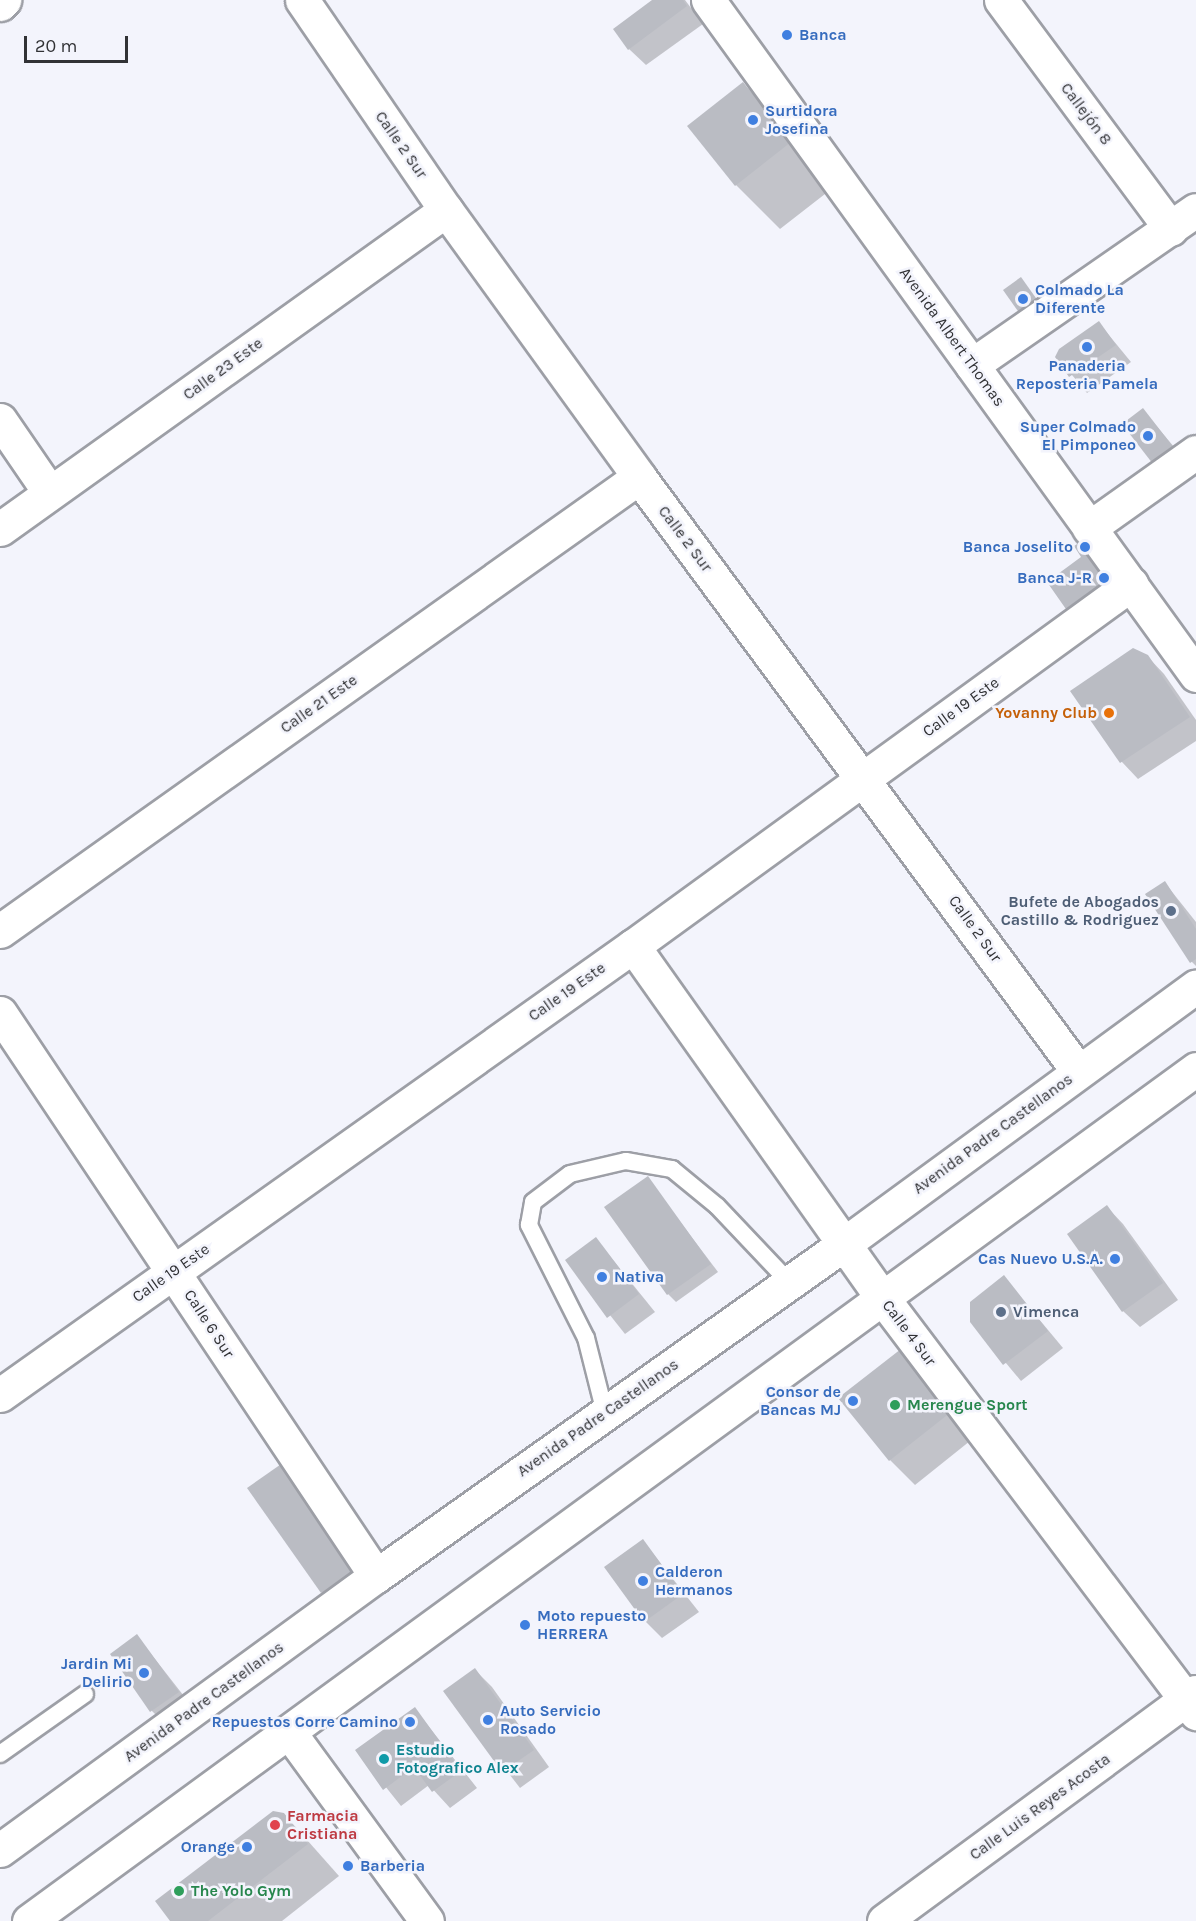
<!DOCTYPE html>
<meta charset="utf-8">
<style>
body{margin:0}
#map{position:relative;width:1196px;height:1921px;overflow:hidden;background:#f3f4fc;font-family:Karla,sans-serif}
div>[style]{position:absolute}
.shadow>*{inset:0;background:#0003}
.building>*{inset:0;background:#babcc3}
.roads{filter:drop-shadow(2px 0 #9d9fa6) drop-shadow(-2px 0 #9d9fa6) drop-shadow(0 2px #9d9fa6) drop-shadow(0 -2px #9d9fa6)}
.lane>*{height:16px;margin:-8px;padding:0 8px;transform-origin:8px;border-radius:8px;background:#fff}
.street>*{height:33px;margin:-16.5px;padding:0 16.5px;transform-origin:16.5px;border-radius:16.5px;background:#fff}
.secondary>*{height:33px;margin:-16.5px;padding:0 16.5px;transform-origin:16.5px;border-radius:16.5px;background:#fff}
.primary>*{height:33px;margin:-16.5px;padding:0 16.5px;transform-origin:16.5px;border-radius:16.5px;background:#fff}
.dots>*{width:16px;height:16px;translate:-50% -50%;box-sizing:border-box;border:3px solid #f3f4fc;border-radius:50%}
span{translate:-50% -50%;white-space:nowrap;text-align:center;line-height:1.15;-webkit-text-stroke:5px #f3f4fc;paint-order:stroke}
.shop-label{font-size:16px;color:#366cbe;font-weight:700}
.left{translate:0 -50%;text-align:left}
.right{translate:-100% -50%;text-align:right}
.street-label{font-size:16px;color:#313235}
.food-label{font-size:16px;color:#c56008;font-weight:700}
.service-label{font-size:16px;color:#4e5e75;font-weight:700}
.leisure-label{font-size:16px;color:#27864d;font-weight:700}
.culture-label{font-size:16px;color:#0d838f;font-weight:700}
.health-label{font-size:16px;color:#be3a42;font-weight:700}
.scale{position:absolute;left:24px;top:36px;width:104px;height:27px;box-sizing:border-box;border:3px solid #313235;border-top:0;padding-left:8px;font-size:18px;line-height:21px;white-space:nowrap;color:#313235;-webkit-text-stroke:4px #f3f4fc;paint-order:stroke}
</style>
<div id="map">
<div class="shadow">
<i style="clip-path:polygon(655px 0,685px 0,703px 24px,646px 65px,629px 49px)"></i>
<i style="clip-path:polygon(743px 84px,787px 128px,834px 187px,780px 229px,736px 185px,689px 126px)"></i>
<i style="clip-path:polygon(1099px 323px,1131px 362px,1087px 393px,1057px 357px)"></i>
<i style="clip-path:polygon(1143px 410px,1190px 466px,1171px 480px)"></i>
<i style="clip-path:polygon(1147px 656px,1164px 674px,1196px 720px,1196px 741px,1138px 779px,1122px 762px,1072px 692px)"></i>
<i style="clip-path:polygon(1165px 883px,1196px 922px,1196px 966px,1192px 962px)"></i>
<i style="clip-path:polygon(647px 1178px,718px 1272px,676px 1302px,668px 1294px)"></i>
<i style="clip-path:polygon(1107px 1207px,1123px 1224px,1178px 1300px,1140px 1327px,1123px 1311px)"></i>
<i style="clip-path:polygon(596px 1239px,655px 1312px,625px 1334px,567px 1261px)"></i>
<i style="clip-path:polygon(1004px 1277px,1063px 1348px,1021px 1381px,971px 1321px)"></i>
<i style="clip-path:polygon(901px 1351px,975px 1437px,915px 1485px,890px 1460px)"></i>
<i style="clip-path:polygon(312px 1487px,385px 1591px,347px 1617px,322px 1592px)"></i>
<i style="clip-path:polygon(643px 1541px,699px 1612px,662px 1638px,645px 1621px)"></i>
<i style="clip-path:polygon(137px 1636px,194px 1709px,168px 1727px,152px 1711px)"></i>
<i style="clip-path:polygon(475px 1670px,492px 1687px,549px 1767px,520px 1788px,445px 1691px)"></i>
<i style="clip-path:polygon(415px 1709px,477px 1788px,450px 1808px,429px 1785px,401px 1806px,357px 1751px)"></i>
<i style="clip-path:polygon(284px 1814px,339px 1876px,282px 1921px,172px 1921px)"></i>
</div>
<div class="building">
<i style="clip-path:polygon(652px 0,683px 0,687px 6px,628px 50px,613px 29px)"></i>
<i style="clip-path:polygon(743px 82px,791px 142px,735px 186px,687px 126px)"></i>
<i style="clip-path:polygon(1021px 277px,1043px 308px,1025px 321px,1003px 290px)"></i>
<i style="clip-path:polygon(1099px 321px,1116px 345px,1069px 377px,1055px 357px,1059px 349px)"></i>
<i style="clip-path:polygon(1143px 408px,1174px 448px,1153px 464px,1122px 424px)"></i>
<i style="clip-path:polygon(1088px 537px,1117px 577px,1068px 612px,1047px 582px,1081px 557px,1074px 546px)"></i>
<i style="clip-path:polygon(1133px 648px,1148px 655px,1190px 717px,1120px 763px,1070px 691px)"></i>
<i style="clip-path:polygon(1165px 881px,1196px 929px,1196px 959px,1190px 963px,1145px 894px)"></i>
<i style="clip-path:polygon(648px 1176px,711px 1264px,667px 1295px,604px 1207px)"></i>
<i style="clip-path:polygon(1107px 1205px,1163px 1283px,1122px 1312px,1067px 1234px)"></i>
<i style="clip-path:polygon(596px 1237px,639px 1294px,607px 1318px,565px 1260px)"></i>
<i style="clip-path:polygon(1004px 1275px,1048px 1331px,1003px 1365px,970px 1322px,970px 1302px)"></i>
<i style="clip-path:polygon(901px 1349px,951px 1412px,889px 1461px,838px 1398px)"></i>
<i style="clip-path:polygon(287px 1460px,361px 1565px,321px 1593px,247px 1488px)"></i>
<i style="clip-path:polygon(643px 1539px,683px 1594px,644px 1622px,604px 1567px)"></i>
<i style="clip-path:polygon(137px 1634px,179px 1692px,150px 1712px,110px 1654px)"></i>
<i style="clip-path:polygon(475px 1668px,534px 1750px,502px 1772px,443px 1691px)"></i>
<i style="clip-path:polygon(415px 1707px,461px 1771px,432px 1792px,414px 1767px,383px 1790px,355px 1750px)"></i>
<i style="clip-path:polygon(273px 1811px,284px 1813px,308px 1844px,208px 1921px,170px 1921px,155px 1901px)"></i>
</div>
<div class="roads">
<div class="lane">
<i style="left:605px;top:1413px;width:77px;rotate:-104.2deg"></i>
<i style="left:586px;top:1338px;width:127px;rotate:-116.8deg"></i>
<i style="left:529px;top:1225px;width:23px;rotate:-80deg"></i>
<i style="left:533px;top:1202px;width:46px;rotate:-37.1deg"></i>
<i style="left:570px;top:1174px;width:57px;rotate:-13.1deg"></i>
<i style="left:626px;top:1161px;width:47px;rotate:9.9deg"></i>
<i style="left:672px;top:1169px;width:58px;rotate:39.4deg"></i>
<i style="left:717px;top:1206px;width:106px;rotate:46.5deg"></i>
<i style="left:0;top:1754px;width:104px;rotate:-35.2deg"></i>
</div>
<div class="street">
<i style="left:302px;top:0;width:255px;rotate:55.6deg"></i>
<i style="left:446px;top:210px;width:329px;rotate:54.1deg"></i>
<i style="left:639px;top:477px;width:739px;rotate:53.53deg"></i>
<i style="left:1001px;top:0;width:285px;rotate:53.4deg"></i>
<i style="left:0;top:4px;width:6px;rotate:-45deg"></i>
<i style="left:972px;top:365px;width:272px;rotate:-34.7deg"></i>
<i style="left:0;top:420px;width:88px;rotate:55.6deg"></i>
<i style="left:1089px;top:528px;width:131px;rotate:-35.4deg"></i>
<i style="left:0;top:529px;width:548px;rotate:-35.57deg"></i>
<i style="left:0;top:931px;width:784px;rotate:-35.39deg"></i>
<i style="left:633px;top:946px;width:429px;rotate:54.7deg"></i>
<i style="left:881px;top:1296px;width:523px;rotate:52.93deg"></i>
<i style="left:0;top:1013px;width:677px;rotate:56.26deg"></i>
<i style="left:0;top:1395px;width:776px;rotate:-35.35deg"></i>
<i style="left:633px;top:946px;width:616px;rotate:-36.01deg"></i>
<i style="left:289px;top:1732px;width:234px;rotate:53.9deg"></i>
<i style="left:884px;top:1921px;width:387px;rotate:-36.3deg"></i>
</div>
<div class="secondary">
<i style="left:708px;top:0;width:833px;rotate:54.13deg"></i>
</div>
<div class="primary">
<i style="left:0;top:1850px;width:465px;rotate:-36.1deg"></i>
<i style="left:376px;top:1576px;width:574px;rotate:-35.35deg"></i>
<i style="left:844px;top:1244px;width:436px;rotate:-36.2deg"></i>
<i style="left:29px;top:1921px;width:1445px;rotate:-36.13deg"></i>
</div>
</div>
<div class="dots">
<i style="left:787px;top:35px;background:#3f7fe0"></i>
<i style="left:753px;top:120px;background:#3f7fe0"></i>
<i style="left:1023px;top:299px;background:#3f7fe0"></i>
<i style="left:1087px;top:347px;background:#3f7fe0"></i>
<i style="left:1148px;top:436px;background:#3f7fe0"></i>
<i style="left:1085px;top:547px;background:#3f7fe0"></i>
<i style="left:1104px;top:578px;background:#3f7fe0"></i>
<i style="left:1109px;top:713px;background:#e8710a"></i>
<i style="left:1171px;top:911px;background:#5c6f8a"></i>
<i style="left:1115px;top:1259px;background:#3f7fe0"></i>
<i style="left:602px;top:1277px;background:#3f7fe0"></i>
<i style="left:1001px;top:1312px;background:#5c6f8a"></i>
<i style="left:853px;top:1401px;background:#3f7fe0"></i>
<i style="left:895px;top:1405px;background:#2e9e5b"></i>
<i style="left:643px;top:1581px;background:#3f7fe0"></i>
<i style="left:525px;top:1625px;background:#3f7fe0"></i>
<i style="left:144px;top:1673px;background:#3f7fe0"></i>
<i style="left:488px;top:1720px;background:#3f7fe0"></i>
<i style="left:410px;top:1722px;background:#3f7fe0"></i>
<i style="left:384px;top:1759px;background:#0f9aa8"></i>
<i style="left:275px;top:1825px;background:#e0444e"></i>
<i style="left:247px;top:1847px;background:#3f7fe0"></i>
<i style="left:348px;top:1866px;background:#3f7fe0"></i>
<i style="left:179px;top:1891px;background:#2e9e5b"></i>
</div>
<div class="shop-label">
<span class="left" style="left:799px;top:35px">Banca</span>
<span class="left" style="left:765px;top:120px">Surtidora<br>Josefina</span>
<span class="left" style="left:1035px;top:299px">Colmado La<br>Diferente</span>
<span style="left:1087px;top:375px">Panaderia<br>Reposteria Pamela</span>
<span class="right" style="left:1136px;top:436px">Super Colmado<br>El Pimponeo</span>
<span class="right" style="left:1073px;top:547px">Banca Joselito</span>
<span class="right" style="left:1092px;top:578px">Banca J-R</span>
<span class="right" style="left:1103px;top:1259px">Cas Nuevo U.S.A.</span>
<span class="left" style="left:614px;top:1277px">Nativa</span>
<span class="right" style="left:841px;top:1401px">Consor de<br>Bancas MJ</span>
<span class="left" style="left:655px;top:1581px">Calderon<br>Hermanos</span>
<span class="left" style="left:537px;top:1625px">Moto repuesto<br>HERRERA</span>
<span class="right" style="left:132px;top:1673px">Jardin Mi<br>Delirio</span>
<span class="left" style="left:500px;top:1720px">Auto Servicio<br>Rosado</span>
<span class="right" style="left:398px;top:1722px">Repuestos Corre Camino</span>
<span class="right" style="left:235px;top:1847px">Orange</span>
<span class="left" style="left:360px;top:1866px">Barberia</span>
</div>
<div class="street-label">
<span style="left:1086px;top:114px;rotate:53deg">Callejón 8</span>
<span style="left:401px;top:145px;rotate:55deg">Calle 2 Sur</span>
<span style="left:952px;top:337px;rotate:54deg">Avenida Albert Thomas</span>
<span style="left:223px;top:369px;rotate:-36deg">Calle 23 Este</span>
<span style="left:685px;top:539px;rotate:53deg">Calle 2 Sur</span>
<span style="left:319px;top:704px;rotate:-35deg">Calle 21 Este</span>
<span style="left:961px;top:707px;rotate:-36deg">Calle 19 Este</span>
<span style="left:975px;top:929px;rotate:54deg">Calle 2 Sur</span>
<span style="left:567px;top:992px;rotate:-35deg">Calle 19 Este</span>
<span style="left:993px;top:1134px;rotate:-36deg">Avenida Padre Castellanos</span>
<span style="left:171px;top:1273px;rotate:-35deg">Calle 19 Este</span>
<span style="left:209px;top:1324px;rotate:57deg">Calle 6 Sur</span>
<span style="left:909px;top:1333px;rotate:53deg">Calle 4 Sur</span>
<span style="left:598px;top:1418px;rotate:-35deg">Avenida Padre Castellanos</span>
<span style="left:204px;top:1702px;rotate:-36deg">Avenida Padre Castellanos</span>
<span style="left:1040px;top:1807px;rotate:-36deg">Calle Luis Reyes Acosta</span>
</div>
<div class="food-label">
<span class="right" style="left:1097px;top:713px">Yovanny Club</span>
</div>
<div class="service-label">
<span class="right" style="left:1159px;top:911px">Bufete de Abogados<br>Castillo &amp; Rodriguez</span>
<span class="left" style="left:1013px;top:1312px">Vimenca</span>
</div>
<div class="leisure-label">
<span class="left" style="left:907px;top:1405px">Merengue Sport</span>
<span class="left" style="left:191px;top:1891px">The Yolo Gym</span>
</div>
<div class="culture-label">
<span class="left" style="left:396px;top:1759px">Estudio<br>Fotografico Alex</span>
</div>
<div class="health-label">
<span class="left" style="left:287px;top:1825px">Farmacia<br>Cristiana</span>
</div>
<div class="scale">20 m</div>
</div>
